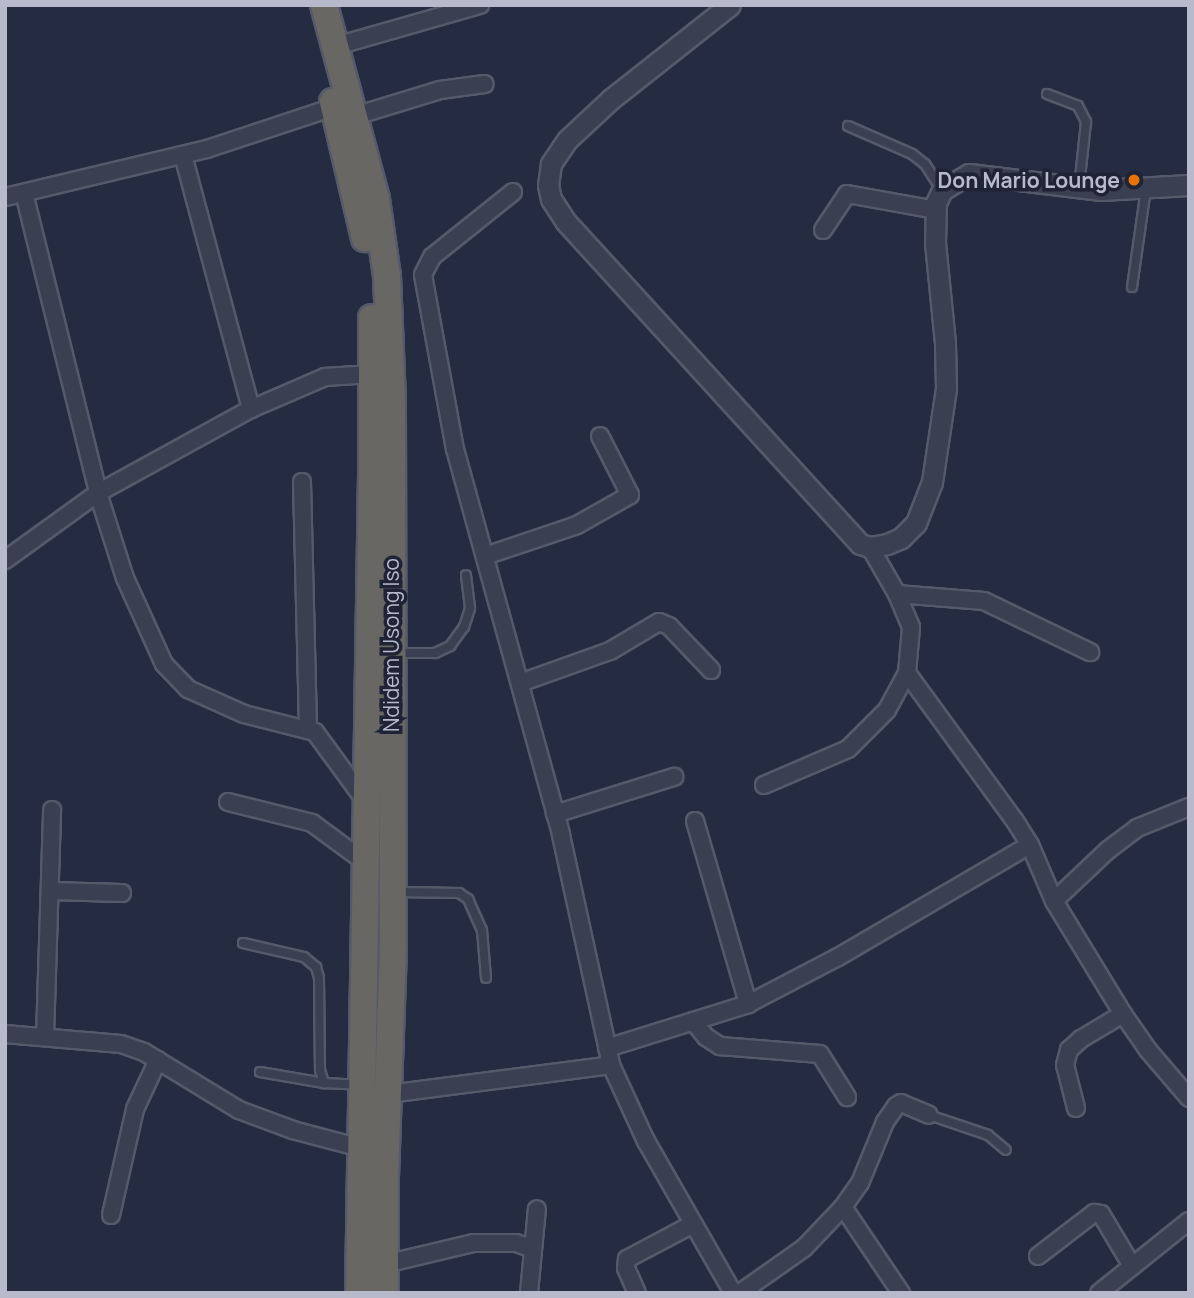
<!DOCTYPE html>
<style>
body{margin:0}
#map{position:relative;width:1194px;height:1298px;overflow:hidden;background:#252c41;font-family:Manrope,sans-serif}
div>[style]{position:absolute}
.roads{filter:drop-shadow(2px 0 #555a6b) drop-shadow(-2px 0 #555a6b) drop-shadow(0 2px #555a6b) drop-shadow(0 -2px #555a6b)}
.service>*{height:8px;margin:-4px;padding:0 4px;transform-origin:4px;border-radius:4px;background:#3a3f51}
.minor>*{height:16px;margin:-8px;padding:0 8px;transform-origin:8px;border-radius:8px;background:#3a3f51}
.tertiary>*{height:19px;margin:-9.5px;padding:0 9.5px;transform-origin:9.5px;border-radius:9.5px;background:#3a3f51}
.trunk>*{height:26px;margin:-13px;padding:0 13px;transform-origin:13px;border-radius:13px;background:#686764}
.dots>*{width:19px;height:19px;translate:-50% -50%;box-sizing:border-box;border:4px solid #1e2436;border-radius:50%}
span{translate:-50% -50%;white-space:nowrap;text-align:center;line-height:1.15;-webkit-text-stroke:7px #1e2436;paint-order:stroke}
.poi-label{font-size:21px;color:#b7bacb;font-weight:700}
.right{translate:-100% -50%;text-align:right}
.street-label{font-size:21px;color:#b7bacb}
.frame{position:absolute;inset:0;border:7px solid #b7bacb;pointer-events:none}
</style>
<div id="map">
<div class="roads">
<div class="service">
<i style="left:1047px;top:94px;width:33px;rotate:21deg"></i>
<i style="left:1078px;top:106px;width:18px;rotate:63deg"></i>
<i style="left:1086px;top:122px;width:65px;rotate:96.1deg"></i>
<i style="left:848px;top:126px;width:70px;rotate:23.6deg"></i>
<i style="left:912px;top:154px;width:16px;rotate:38deg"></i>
<i style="left:925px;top:164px;width:31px;rotate:57deg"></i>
<i style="left:1132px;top:287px;width:99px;rotate:-81.9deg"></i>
<i style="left:395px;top:653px;width:40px"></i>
<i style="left:435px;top:653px;width:17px;rotate:-25deg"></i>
<i style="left:450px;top:646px;width:24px;rotate:-54deg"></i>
<i style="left:464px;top:627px;width:20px;rotate:-72deg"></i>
<i style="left:470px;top:608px;width:33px;rotate:-97deg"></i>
<i style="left:397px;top:892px;width:62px;rotate:0.9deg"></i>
<i style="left:459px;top:893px;width:11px;rotate:34deg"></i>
<i style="left:468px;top:899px;width:34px;rotate:66deg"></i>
<i style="left:482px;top:930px;width:48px;rotate:85.2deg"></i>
<i style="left:243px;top:943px;width:63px;rotate:12.9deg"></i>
<i style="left:304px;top:957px;width:16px;rotate:40deg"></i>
<i style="left:316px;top:967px;width:11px;rotate:75deg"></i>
<i style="left:319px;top:978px;width:92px;rotate:89.4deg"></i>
<i style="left:320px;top:1070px;width:14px;rotate:73deg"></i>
<i style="left:324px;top:1083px;width:35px;rotate:3deg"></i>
<i style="left:260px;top:1072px;width:65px;rotate:9.8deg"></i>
<i style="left:929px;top:1115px;width:62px;rotate:18.7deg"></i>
<i style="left:988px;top:1135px;width:23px;rotate:40deg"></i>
</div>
<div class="minor">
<i style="left:336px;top:46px;width:150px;rotate:-15.9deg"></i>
<i style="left:355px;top:116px;width:89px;rotate:-17deg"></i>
<i style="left:440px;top:90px;width:45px;rotate:-7.6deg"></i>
<i style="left:183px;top:155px;width:263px;rotate:75deg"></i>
<i style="left:513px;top:192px;width:104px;rotate:141.3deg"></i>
<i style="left:432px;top:257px;width:20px;rotate:117deg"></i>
<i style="left:423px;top:275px;width:177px;rotate:79.6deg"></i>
<i style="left:455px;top:449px;width:400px;rotate:74.6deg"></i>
<i style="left:561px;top:835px;width:235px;rotate:77.7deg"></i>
<i style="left:611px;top:1065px;width:84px;rotate:65.3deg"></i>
<i style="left:646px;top:1141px;width:175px;rotate:60.2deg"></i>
<i style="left:24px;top:193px;width:309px;rotate:76.1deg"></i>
<i style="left:98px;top:493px;width:89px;rotate:72.4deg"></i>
<i style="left:125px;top:578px;width:94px;rotate:65.6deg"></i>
<i style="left:164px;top:664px;width:35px;rotate:46deg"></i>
<i style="left:188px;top:689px;width:61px;rotate:24.1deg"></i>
<i style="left:244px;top:714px;width:73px;rotate:14.2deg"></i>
<i style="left:315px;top:732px;width:87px;rotate:53.9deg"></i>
<i style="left:5px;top:197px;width:208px;rotate:-13.4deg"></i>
<i style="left:207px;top:149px;width:134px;rotate:-18.3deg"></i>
<i style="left:823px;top:230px;width:43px;rotate:-56.3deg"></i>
<i style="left:847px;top:194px;width:90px;rotate:10.2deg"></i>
<i style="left:302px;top:482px;width:248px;rotate:88.6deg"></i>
<i style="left:485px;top:556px;width:97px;rotate:-18.6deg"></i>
<i style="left:577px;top:525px;width:61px;rotate:-29.5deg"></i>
<i style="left:630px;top:495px;width:66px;rotate:-117deg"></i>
<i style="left:5px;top:560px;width:115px;rotate:-35.8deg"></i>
<i style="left:98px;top:493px;width:175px;rotate:-28.8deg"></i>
<i style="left:251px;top:409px;width:81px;rotate:-23.4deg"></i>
<i style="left:325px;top:377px;width:47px;rotate:-3.7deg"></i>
<i style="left:897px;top:594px;width:87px;rotate:4.6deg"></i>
<i style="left:984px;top:601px;width:118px;rotate:25.7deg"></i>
<i style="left:907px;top:673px;width:183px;rotate:53.9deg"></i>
<i style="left:1015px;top:821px;width:28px;rotate:58deg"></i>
<i style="left:1030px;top:845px;width:61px;rotate:66.8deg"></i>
<i style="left:1054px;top:901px;width:132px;rotate:58.6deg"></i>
<i style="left:1123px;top:1014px;width:44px;rotate:55.2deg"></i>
<i style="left:1148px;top:1050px;width:63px;rotate:49.5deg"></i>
<i style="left:520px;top:683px;width:96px;rotate:-19.6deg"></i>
<i style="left:610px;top:651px;width:57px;rotate:-30.6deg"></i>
<i style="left:659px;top:622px;width:11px;rotate:22deg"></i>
<i style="left:669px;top:626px;width:61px;rotate:46.3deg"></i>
<i style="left:764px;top:785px;width:91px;rotate:-23.2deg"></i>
<i style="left:848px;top:749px;width:55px;rotate:-45deg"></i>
<i style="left:887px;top:710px;width:42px;rotate:-61.6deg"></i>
<i style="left:907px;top:673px;width:46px;rotate:-85deg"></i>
<i style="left:911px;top:627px;width:36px;rotate:-113deg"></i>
<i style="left:897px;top:594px;width:54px;rotate:-119.9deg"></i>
<i style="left:228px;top:802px;width:87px;rotate:14deg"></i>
<i style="left:312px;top:823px;width:66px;rotate:36.3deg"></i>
<i style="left:555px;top:814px;width:125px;rotate:-17.3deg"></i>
<i style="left:695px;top:821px;width:191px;rotate:73.8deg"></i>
<i style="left:50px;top:891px;width:72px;rotate:1.6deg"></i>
<i style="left:1054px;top:901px;width:74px;rotate:-43.4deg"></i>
<i style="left:1108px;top:850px;width:36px;rotate:-37deg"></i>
<i style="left:1137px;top:828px;width:56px;rotate:-22deg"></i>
<i style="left:693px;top:1021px;width:21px;rotate:51deg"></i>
<i style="left:706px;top:1037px;width:17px;rotate:33deg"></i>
<i style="left:720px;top:1046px;width:100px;rotate:4.6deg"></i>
<i style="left:820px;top:1054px;width:51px;rotate:57.9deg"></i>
<i style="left:5px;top:1034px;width:116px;rotate:4.9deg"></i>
<i style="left:121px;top:1044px;width:24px;rotate:19deg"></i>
<i style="left:144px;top:1052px;width:111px;rotate:31.4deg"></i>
<i style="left:239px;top:1110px;width:58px;rotate:20.3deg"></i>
<i style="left:293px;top:1130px;width:70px;rotate:14.8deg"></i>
<i style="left:45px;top:1037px;width:227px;rotate:-88.2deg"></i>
<i style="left:607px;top:1048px;width:148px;rotate:-17.3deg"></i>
<i style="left:748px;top:1004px;width:102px;rotate:-27.6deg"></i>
<i style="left:838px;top:957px;width:222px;rotate:-30.3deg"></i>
<i style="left:381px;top:1095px;width:232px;rotate:-7.4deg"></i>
<i style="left:1076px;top:1108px;width:44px;rotate:-104.3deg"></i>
<i style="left:1065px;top:1065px;width:16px;rotate:-75deg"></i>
<i style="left:1069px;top:1050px;width:16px;rotate:-43deg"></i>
<i style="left:1081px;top:1039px;width:49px;rotate:-30.8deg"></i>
<i style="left:843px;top:1207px;width:104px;rotate:56deg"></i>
<i style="left:111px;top:1215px;width:109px;rotate:-77.2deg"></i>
<i style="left:135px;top:1109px;width:54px;rotate:-64.9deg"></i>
<i style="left:1038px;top:1256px;width:71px;rotate:-37.5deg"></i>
<i style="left:1094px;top:1213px;width:7px;rotate:8deg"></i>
<i style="left:1101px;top:1214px;width:61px;rotate:59.2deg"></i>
<i style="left:385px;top:1264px;width:91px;rotate:-13.3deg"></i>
<i style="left:474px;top:1243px;width:42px"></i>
<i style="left:516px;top:1243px;width:18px;rotate:19deg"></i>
<i style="left:529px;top:1293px;width:84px;rotate:-84.6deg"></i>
<i style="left:637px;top:1293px;width:27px;rotate:-114deg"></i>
<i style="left:626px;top:1268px;width:9px;rotate:-84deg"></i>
<i style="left:627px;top:1259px;width:75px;rotate:-27.9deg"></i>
<i style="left:740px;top:1293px;width:78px;rotate:-35.1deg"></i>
<i style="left:804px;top:1248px;width:57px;rotate:-46.4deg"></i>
<i style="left:843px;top:1207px;width:29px;rotate:-55deg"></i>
<i style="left:860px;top:1183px;width:66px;rotate:-67.7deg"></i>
<i style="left:885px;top:1122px;width:19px;rotate:-55deg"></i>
<i style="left:896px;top:1106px;width:6px;rotate:-31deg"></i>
<i style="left:901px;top:1103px;width:30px;rotate:23deg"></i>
<i style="left:1099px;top:1293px;width:115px;rotate:-38.7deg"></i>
</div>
<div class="tertiary">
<i style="left:730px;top:5px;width:152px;rotate:141.7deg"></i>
<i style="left:611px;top:99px;width:60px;rotate:137deg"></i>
<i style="left:567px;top:140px;width:29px;rotate:124deg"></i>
<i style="left:551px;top:164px;width:21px;rotate:98deg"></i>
<i style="left:548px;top:185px;width:14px;rotate:78deg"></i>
<i style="left:551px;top:199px;width:27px;rotate:57deg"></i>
<i style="left:566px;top:222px;width:436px;rotate:47.6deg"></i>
<i style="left:860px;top:544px;width:10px;rotate:17deg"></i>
<i style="left:870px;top:547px;width:17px;rotate:-10deg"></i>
<i style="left:887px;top:544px;width:15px;rotate:-23deg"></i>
<i style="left:901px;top:538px;width:21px;rotate:-45deg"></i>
<i style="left:916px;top:523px;width:44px;rotate:-68.7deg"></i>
<i style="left:932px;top:482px;width:95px;rotate:-81.5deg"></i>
<i style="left:946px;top:388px;width:45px;rotate:-91.3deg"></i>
<i style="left:945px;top:343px;width:100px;rotate:-95.7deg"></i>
<i style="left:935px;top:243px;width:40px;rotate:-88.6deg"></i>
<i style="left:936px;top:203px;width:14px;rotate:-65deg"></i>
<i style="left:942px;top:190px;width:31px;rotate:-31deg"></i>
<i style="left:969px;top:174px;width:133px;rotate:6.9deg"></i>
<i style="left:1101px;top:190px;width:88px;rotate:-3.3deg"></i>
</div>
<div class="trunk">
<i style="left:324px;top:5px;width:201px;rotate:75deg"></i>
<i style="left:376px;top:199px;width:78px;rotate:81.9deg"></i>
<i style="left:387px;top:276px;width:126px;rotate:87.7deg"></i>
<i style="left:392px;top:402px;width:546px;rotate:89.9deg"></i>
<i style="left:393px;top:948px;width:234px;rotate:92deg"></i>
<i style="left:385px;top:1182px;width:111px;rotate:90deg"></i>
<i style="left:333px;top:102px;width:140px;rotate:76.8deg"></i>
<i style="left:359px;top:1293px;width:817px;rotate:-89.09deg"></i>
<i style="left:372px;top:476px;width:158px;rotate:-90deg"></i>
</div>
</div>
<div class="dots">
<i style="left:1134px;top:180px;background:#e8710a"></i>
</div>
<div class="poi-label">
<span class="right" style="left:1120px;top:180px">Don Mario Lounge</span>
</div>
<div class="street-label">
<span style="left:391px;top:645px;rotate:-90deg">Ndidem Usong Iso</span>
</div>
<div class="frame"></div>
</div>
